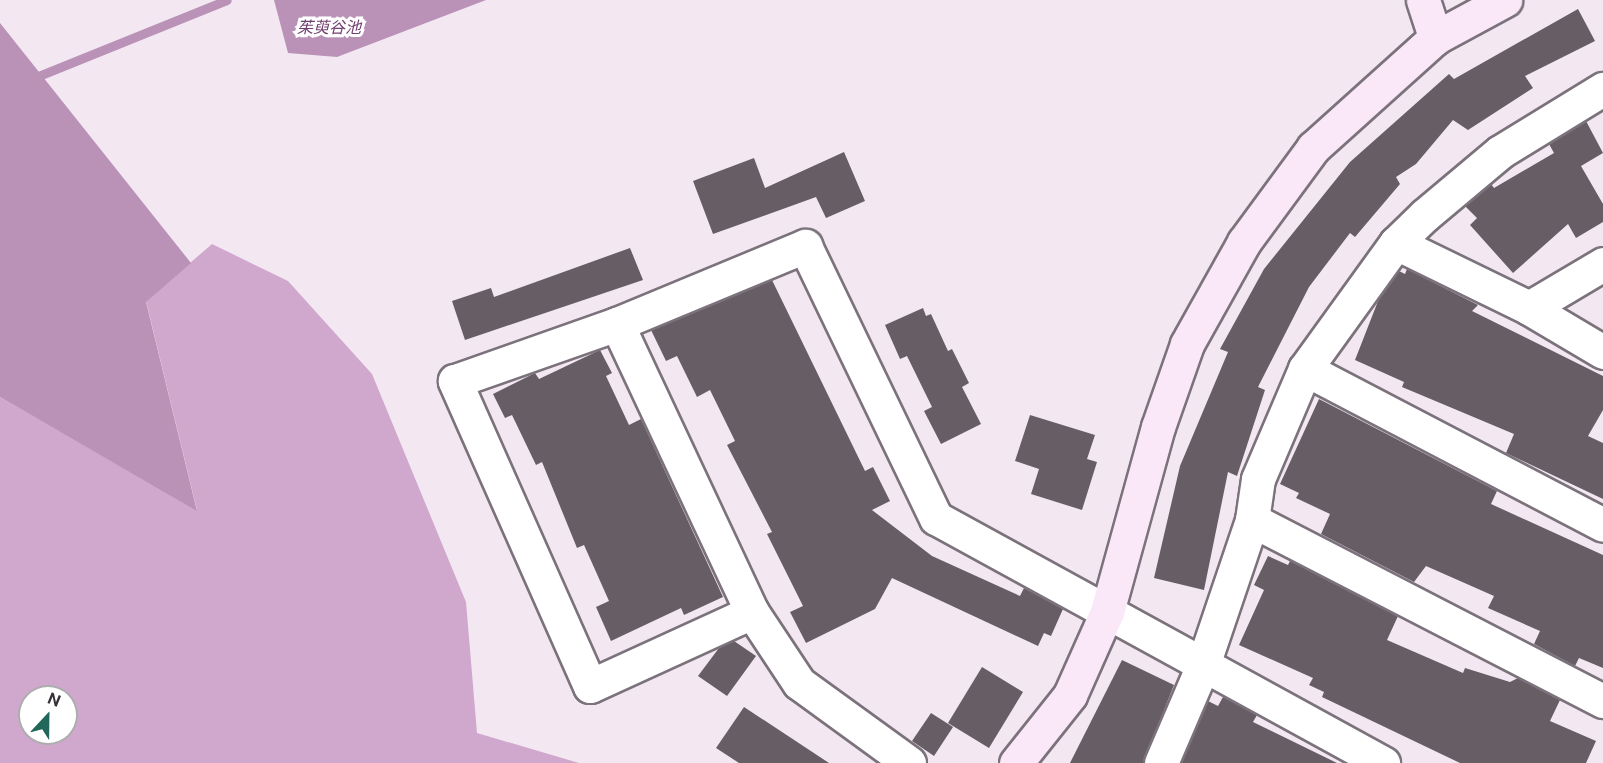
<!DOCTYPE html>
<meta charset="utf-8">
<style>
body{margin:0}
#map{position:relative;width:1603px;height:763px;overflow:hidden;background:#f3e8f2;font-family:"Public Sans","Noto Sans JP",sans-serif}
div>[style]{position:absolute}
.forest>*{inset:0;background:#d0a8cd}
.water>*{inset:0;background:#ba92b7}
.stream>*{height:9px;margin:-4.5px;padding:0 4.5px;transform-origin:4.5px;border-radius:4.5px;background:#ba92b7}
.building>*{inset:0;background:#665d65}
.roads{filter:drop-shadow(2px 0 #7b727b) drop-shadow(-2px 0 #7b727b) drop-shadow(0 2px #7b727b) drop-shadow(0 -2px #7b727b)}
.street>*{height:33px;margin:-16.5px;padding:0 16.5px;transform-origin:16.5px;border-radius:16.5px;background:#fff}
.secondary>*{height:33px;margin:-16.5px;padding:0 16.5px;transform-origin:16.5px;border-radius:16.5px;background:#fae8f9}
span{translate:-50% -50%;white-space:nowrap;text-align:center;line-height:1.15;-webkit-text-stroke:6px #fff;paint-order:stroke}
.water-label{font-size:16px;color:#723f70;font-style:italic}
.north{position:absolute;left:18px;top:685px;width:60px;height:60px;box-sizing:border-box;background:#fff;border:2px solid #aeadae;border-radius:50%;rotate:22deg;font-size:16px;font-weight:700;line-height:24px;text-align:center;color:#353135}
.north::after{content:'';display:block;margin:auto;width:21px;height:27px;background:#21675a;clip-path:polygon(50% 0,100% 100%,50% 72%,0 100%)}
</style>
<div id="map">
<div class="forest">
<i style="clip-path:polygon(evenodd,212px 244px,288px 281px,372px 374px,466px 602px,477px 733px,579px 763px,0 763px,0 397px,197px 510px,146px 301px,212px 244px,30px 697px,66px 697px,66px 733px,30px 733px,30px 697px)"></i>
</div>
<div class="water">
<i style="clip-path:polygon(274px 0,486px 0,337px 57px,288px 53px)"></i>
<i style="clip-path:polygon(0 23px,191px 263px,146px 302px,197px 511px,0 397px)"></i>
</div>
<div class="stream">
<i style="left:31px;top:79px;width:211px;rotate:-22deg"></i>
</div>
<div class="building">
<i style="clip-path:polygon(1578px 9px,1595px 41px,1525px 76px,1533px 88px,1468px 130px,1453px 120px,1416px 164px,1396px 177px,1400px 184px,1355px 237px,1350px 233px,1309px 287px,1258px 387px,1265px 390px,1237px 476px,1228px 472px,1204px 590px,1154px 578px,1180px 466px,1228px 352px,1220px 349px,1264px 269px,1350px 162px,1449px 74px,1454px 79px)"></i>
<i style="clip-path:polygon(1586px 121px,1603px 153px,1581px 166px,1603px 204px,1603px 222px,1576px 238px,1568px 224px,1513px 273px,1470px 225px,1477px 218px,1465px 206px,1491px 184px,1494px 188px,1554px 153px,1549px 144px)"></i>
<i style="clip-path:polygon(844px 152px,865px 201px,826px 218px,816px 197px,713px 234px,693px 181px,754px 158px,765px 188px)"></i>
<i style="clip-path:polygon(630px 248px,643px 280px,465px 340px,452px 301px,491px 288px,494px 297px)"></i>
<i style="clip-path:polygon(1407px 269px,1478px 305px,1472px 311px,1603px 376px,1603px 410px,1588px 436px,1603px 443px,1603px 499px,1506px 453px,1514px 434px,1402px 387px,1404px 382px,1355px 360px,1380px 296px,1399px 271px,1405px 274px)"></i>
<i style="clip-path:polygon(772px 280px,865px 471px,873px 467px,890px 501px,872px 510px,932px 556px,1020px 596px,1024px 588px,1063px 609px,1051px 636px,1044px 633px,1038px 646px,892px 578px,875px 609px,806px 643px,790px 612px,803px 606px,767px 534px,772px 532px,727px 445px,735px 441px,710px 390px,697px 397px,677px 356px,666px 361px,651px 330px)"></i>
<i style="clip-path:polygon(923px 308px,926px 316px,931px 314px,948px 351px,952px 349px,969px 383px,962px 387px,981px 424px,941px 444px,924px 411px,932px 407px,907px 356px,900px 359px,885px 325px)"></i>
<i style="clip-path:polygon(600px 350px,612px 373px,606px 376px,629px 425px,641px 419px,723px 597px,684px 615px,681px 608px,611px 641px,596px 607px,609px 601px,584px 545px,577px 548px,542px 462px,536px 465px,512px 415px,505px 418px,493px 394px,535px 373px,539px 379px)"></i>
<i style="clip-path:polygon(1319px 399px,1497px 491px,1491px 504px,1603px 555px,1603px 668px,1579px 658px,1575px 666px,1534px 644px,1540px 631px,1488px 608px,1494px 596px,1426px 566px,1414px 582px,1321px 534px,1330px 514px,1296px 498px,1299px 493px,1280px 484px)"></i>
<i style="clip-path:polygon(1030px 415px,1095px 435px,1087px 459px,1097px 462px,1082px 510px,1031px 494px,1039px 469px,1015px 461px)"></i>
<i style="clip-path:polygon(1268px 556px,1288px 565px,1290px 561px,1398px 616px,1387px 640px,1463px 673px,1465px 668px,1510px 682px,1518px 678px,1560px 700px,1550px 721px,1596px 741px,1586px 763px,1460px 763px,1322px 697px,1324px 692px,1309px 685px,1313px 678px,1239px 645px,1264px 590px,1254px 585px)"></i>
<i style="clip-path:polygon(734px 641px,756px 656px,727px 696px,698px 676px,719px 648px)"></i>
<i style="clip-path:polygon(1122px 660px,1174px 685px,1143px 763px,1070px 763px)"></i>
<i style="clip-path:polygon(982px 667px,1023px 692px,989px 748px,948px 723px)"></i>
<i style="clip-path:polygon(1223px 697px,1257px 715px,1253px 722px,1337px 763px,1181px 763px,1208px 701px,1218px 706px)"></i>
<i style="clip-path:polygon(744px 707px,829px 763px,739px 763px,716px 748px)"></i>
<i style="clip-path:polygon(931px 713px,953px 727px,934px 756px,912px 741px)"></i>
</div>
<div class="roads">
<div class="street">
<i style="left:1396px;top:243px;width:148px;rotate:26deg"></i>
<i style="left:1529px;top:308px;width:86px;rotate:30.7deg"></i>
<i style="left:1529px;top:308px;width:86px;rotate:-30.7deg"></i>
<i style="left:617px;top:324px;width:318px;rotate:64.9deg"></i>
<i style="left:752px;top:612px;width:85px;rotate:56.5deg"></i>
<i style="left:799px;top:683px;width:136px;rotate:36deg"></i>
<i style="left:1305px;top:369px;width:336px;rotate:27.6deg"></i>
<i style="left:1252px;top:520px;width:395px;rotate:27.3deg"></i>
<i style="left:752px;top:612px;width:178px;rotate:155.4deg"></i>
<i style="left:590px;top:686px;width:334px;rotate:-113.9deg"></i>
<i style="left:455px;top:381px;width:172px;rotate:-19.4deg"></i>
<i style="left:617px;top:324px;width:204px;rotate:-22.5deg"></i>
<i style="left:805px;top:246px;width:302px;rotate:64.3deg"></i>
<i style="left:936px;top:518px;width:510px;rotate:28.73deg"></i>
<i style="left:1161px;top:763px;width:107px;rotate:-66.8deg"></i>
<i style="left:1203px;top:665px;width:153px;rotate:-71.3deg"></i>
<i style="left:1252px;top:520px;width:41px;rotate:-81.7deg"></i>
<i style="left:1258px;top:479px;width:120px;rotate:-66.9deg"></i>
<i style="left:1305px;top:369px;width:155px;rotate:-54.2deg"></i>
<i style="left:1396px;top:243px;width:40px;rotate:-44deg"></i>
<i style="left:1425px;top:215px;width:98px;rotate:-40deg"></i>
<i style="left:1500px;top:152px;width:121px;rotate:-31.5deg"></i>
</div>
<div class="secondary">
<i style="left:1423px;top:0;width:40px;rotate:72deg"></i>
<i style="left:1016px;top:763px;width:87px;rotate:-51.5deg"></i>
<i style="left:1070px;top:695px;width:91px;rotate:-66deg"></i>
<i style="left:1107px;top:612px;width:192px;rotate:-74.6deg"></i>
<i style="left:1158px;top:427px;width:88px;rotate:-70.7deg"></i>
<i style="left:1187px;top:344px;width:117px;rotate:-60.8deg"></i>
<i style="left:1244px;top:242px;width:117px;rotate:-53.7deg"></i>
<i style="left:1313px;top:148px;width:164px;rotate:-42deg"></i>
<i style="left:1435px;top:38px;width:80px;rotate:-28.5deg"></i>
</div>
</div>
<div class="water-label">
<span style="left:329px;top:28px">茱萸谷池</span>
</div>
<div class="north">N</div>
</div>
